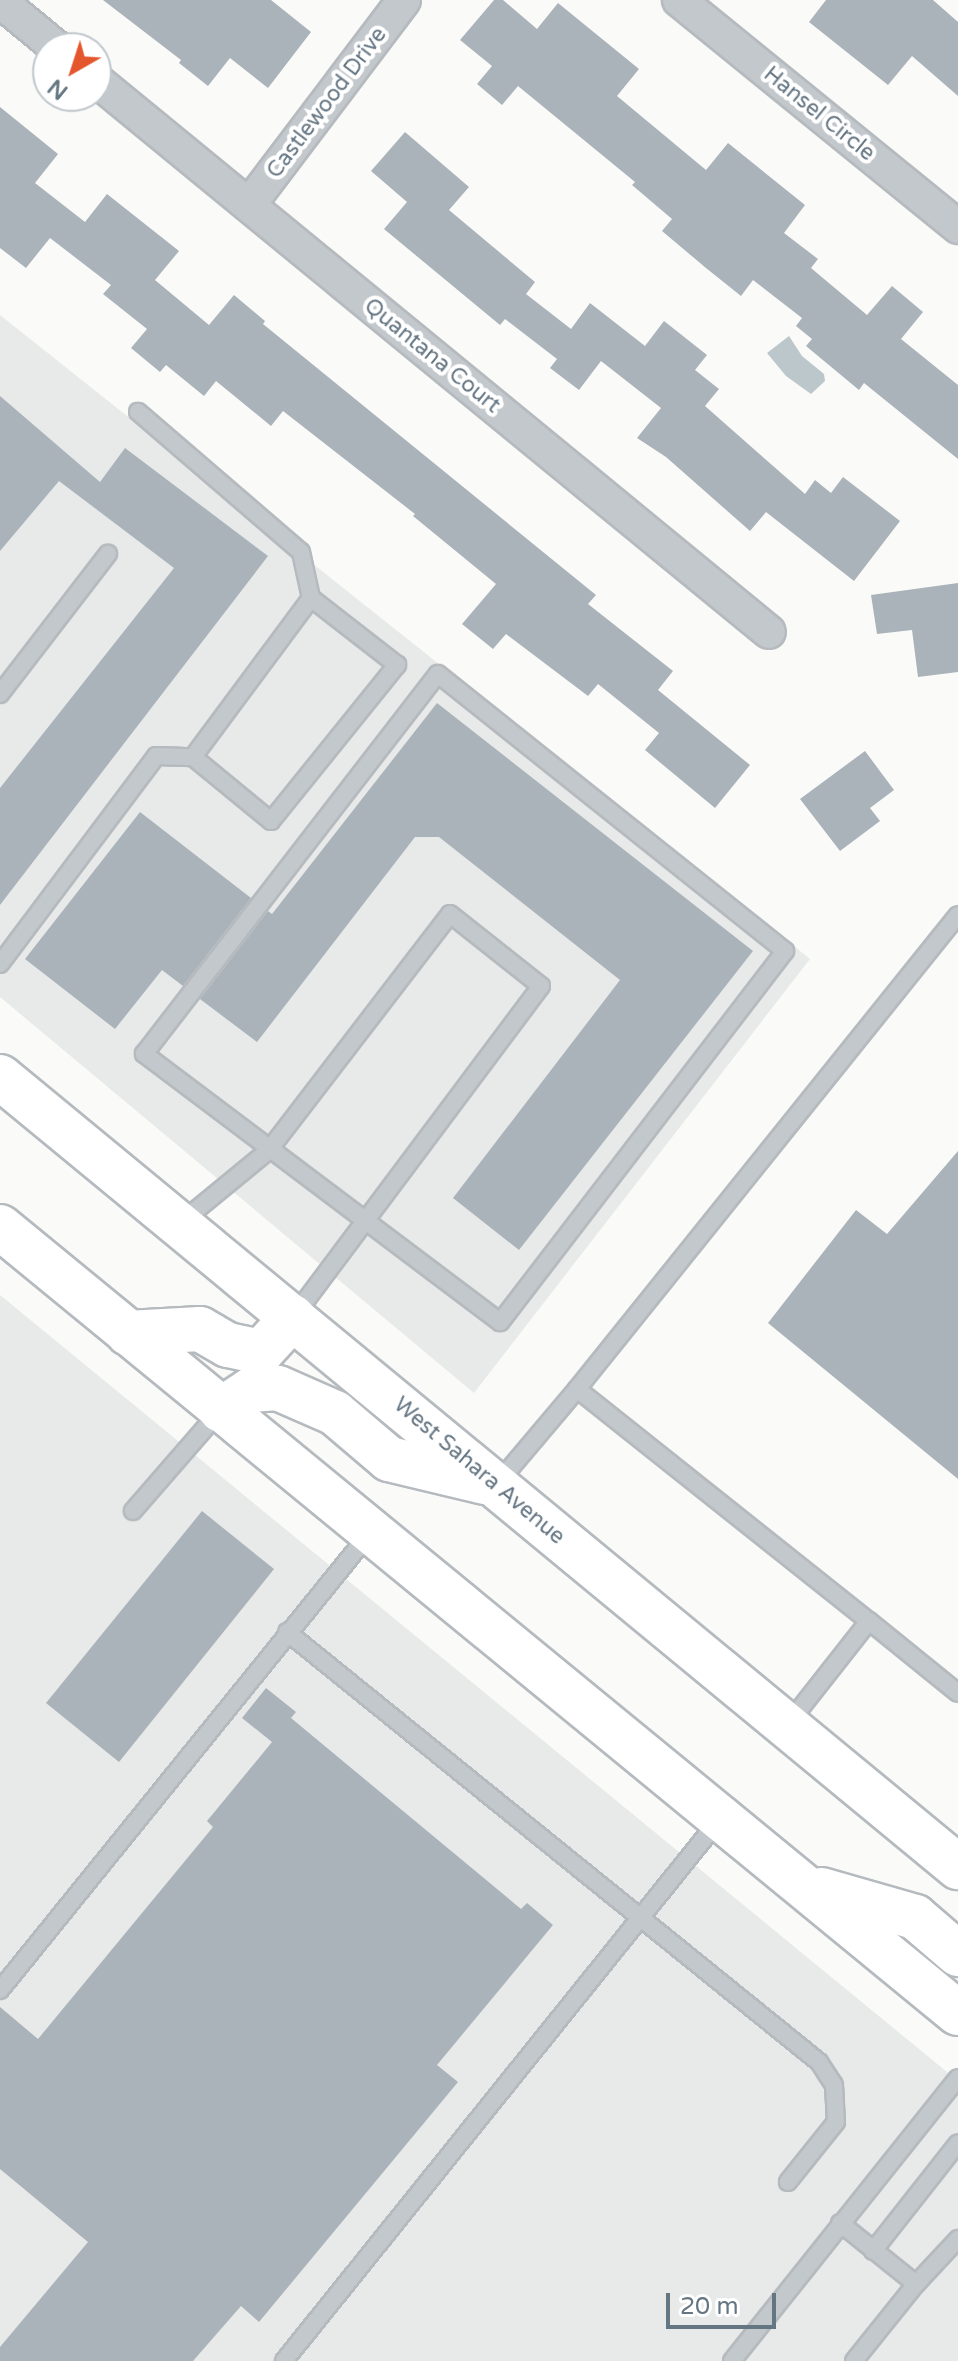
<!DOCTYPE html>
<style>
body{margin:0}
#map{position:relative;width:958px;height:2361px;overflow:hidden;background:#fafaf8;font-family:"Varela Round",sans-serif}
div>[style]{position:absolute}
.built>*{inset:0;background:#e8e9e9}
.water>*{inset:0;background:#bbc7cb}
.building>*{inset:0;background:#aab3b9}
.roads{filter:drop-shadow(2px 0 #b5babe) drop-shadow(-2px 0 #b5babe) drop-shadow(0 2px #b5babe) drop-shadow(0 -2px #b5babe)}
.lane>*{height:16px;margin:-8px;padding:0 8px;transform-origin:8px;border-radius:8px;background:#c3c8cc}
.street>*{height:32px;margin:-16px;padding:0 16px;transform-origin:16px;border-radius:16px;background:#c3c8cc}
.primary>*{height:44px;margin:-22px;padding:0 22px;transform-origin:22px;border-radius:22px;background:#fff}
span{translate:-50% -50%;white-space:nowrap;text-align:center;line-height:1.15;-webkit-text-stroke:8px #fff;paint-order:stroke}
.street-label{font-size:22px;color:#657683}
.north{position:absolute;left:32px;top:32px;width:80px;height:80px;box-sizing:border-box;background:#fff;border:2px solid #c1c8cd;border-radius:50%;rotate:219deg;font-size:22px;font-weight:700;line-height:32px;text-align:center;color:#657683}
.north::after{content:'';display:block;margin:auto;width:28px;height:36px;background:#e4572e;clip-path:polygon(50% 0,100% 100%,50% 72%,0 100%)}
.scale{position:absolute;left:666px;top:2293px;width:110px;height:36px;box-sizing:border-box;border:4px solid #657683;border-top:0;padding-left:10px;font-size:24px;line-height:28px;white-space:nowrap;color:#657683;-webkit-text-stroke:6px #fff;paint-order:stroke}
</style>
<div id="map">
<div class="built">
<i style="clip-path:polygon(0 315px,810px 959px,474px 1393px,0 997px)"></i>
<i style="clip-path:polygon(0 1295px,958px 2081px,958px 2361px,0 2361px)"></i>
</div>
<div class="water">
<i style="clip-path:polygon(789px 336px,802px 356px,824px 374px,825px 381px,811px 394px,786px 376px,767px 353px)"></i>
</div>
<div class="building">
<i style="clip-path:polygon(103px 0,271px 0,311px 32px,268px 88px,230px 58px,208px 86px,179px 63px,181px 60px)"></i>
<i style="clip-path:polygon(494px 0,503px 0,537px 29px,558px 3px,639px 69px,617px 96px,706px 170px,728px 143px,805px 205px,784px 233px,818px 259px,811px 268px,867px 315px,892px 286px,923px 312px,901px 339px,958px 385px,958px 459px,864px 383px,859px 390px,806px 346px,812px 339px,796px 326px,802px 318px,753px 280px,741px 296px,706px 268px,662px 231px,672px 219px,632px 185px,635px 182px,518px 86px,502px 105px,477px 84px,492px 66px,460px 40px)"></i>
<i style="clip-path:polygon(826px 0,933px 0,958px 22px,958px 96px,912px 56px,888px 85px,809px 22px)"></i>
<i style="clip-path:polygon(0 107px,58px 154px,35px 183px,85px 222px,107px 194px,179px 251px,155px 280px,209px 325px,234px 295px,265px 321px,263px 324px,596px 595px,588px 604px,673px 671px,658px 690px,750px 765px,715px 808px,645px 750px,659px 733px,598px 684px,588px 696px,506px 634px,493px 649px,462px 624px,496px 584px,413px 516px,415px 514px,283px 411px,271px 426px,216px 381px,204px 396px,166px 365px,160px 372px,131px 348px,147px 329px,103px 294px,111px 285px,50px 238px,26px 268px,0 248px)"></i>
<i style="clip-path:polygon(405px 132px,469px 187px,449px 210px,535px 282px,526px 294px,571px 329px,590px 303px,645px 346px,664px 321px,707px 355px,695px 370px,719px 389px,705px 406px,805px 494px,815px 480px,831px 493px,843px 477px,900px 521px,854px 581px,766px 512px,750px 531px,666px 457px,637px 438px,661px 408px,601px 361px,579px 390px,550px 368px,557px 359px,505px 319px,500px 325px,384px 229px,407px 202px,371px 171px)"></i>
<i style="clip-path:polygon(0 396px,100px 482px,125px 448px,268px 556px,0 905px,0 788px,174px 568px,59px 481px,0 551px)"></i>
<i style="clip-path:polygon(958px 583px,958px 672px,918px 677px,912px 630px,877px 634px,871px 595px)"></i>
<i style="clip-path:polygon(437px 703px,753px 951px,519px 1250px,453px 1198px,620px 980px,439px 837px,415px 837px,257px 1042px,200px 999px,268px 911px,272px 914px)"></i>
<i style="clip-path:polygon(865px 751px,894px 790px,870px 808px,880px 821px,840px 851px,800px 799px)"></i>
<i style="clip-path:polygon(140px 812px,251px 898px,183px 986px,162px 970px,115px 1029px,25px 959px)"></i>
<i style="clip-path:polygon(958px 1151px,958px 1479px,768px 1323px,856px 1210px,887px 1234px)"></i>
<i style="clip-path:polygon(202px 1511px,274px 1569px,119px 1762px,46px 1703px)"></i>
<i style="clip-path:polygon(266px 1688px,296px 1712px,291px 1718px,521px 1909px,527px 1903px,553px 1925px,437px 2065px,458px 2082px,259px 2322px,241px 2306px,193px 2361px,0 2361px,0 2347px,88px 2242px,0 2169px,0 2007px,38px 2039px,213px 1827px,207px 1821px,272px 1742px,242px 1718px)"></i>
</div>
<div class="roads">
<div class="lane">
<i style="left:438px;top:674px;width:444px;rotate:38.6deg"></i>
<i style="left:785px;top:951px;width:468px;rotate:127.5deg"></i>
<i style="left:500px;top:1322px;width:446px;rotate:-143deg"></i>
<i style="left:144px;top:1054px;width:480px;rotate:-52.3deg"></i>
<i style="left:0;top:694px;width:177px;rotate:-52.4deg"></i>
<i style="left:193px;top:757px;width:101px;rotate:39.4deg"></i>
<i style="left:271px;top:821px;width:201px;rotate:-51.1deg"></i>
<i style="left:397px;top:665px;width:109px;rotate:-142.1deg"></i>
<i style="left:0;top:964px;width:260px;rotate:-53.1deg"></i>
<i style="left:156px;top:756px;width:37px;rotate:2deg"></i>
<i style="left:193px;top:757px;width:198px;rotate:-53.4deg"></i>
<i style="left:311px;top:598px;width:47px;rotate:-102.3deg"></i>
<i style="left:301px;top:552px;width:215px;rotate:-139.3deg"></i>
<i style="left:179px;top:1224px;width:117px;rotate:-39.4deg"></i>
<i style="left:269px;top:1150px;width:297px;rotate:-52.5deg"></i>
<i style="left:450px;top:914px;width:116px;rotate:38.4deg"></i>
<i style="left:541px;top:986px;width:412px;rotate:126.8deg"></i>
<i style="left:577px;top:1389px;width:608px;rotate:-51.21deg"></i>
<i style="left:496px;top:1485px;width:126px;rotate:-49.8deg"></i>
<i style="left:577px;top:1389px;width:373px;rotate:38.5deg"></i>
<i style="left:133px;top:1511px;width:133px;rotate:-49deg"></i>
<i style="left:287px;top:1632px;width:684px;rotate:38.95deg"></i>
<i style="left:819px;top:2062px;width:27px;rotate:57deg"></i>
<i style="left:834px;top:2085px;width:37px;rotate:87deg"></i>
<i style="left:836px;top:2122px;width:77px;rotate:128.7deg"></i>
<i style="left:788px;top:1724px;width:131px;rotate:-51.8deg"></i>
<i style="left:869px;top:1621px;width:114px;rotate:39deg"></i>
<i style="left:0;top:1990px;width:587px;rotate:-51.02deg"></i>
<i style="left:840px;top:2223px;width:97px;rotate:38.8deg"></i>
<i style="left:916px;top:2284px;width:62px;rotate:-47deg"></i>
<i style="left:873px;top:2251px;width:137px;rotate:-51.8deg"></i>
<i style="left:284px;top:2361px;width:694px;rotate:-51.2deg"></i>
<i style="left:732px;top:2361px;width:362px;rotate:-51.4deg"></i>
<i style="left:854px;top:2361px;width:99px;rotate:-51.2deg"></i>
</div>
<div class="street">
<i style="left:679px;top:0;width:360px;rotate:39.1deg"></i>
<i style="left:0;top:1px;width:74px;rotate:39.5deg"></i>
<i style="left:96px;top:80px;width:870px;rotate:39.36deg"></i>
<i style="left:249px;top:205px;width:257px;rotate:-52.9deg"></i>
</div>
<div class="primary">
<i style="left:0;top:1077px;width:1242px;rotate:39.51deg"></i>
<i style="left:0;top:1227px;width:1239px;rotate:39.37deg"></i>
<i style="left:128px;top:1333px;width:72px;rotate:-3.2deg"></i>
<i style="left:200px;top:1329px;width:32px;rotate:30deg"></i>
<i style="left:228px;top:1345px;width:34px;rotate:12deg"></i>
<i style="left:261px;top:1352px;width:47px;rotate:-47.6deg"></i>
<i style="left:221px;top:1410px;width:36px;rotate:-34deg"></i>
<i style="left:251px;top:1390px;width:27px;rotate:-4deg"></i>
<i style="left:278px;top:1388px;width:62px;rotate:23.7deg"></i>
<i style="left:335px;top:1413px;width:71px;rotate:40.4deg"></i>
<i style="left:389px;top:1459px;width:99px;rotate:13.5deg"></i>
<i style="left:821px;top:1890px;width:98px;rotate:16deg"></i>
<i style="left:915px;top:1917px;width:57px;rotate:40.7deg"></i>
</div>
</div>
<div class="street-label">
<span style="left:327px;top:103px;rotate:-53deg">Castlewood Drive</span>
<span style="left:819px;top:114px;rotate:39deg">Hansel Circle</span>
<span style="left:432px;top:356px;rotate:39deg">Quantana Court</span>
<span style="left:479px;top:1471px;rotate:40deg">West Sahara Avenue</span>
</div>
<div class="north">N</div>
<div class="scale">20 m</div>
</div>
